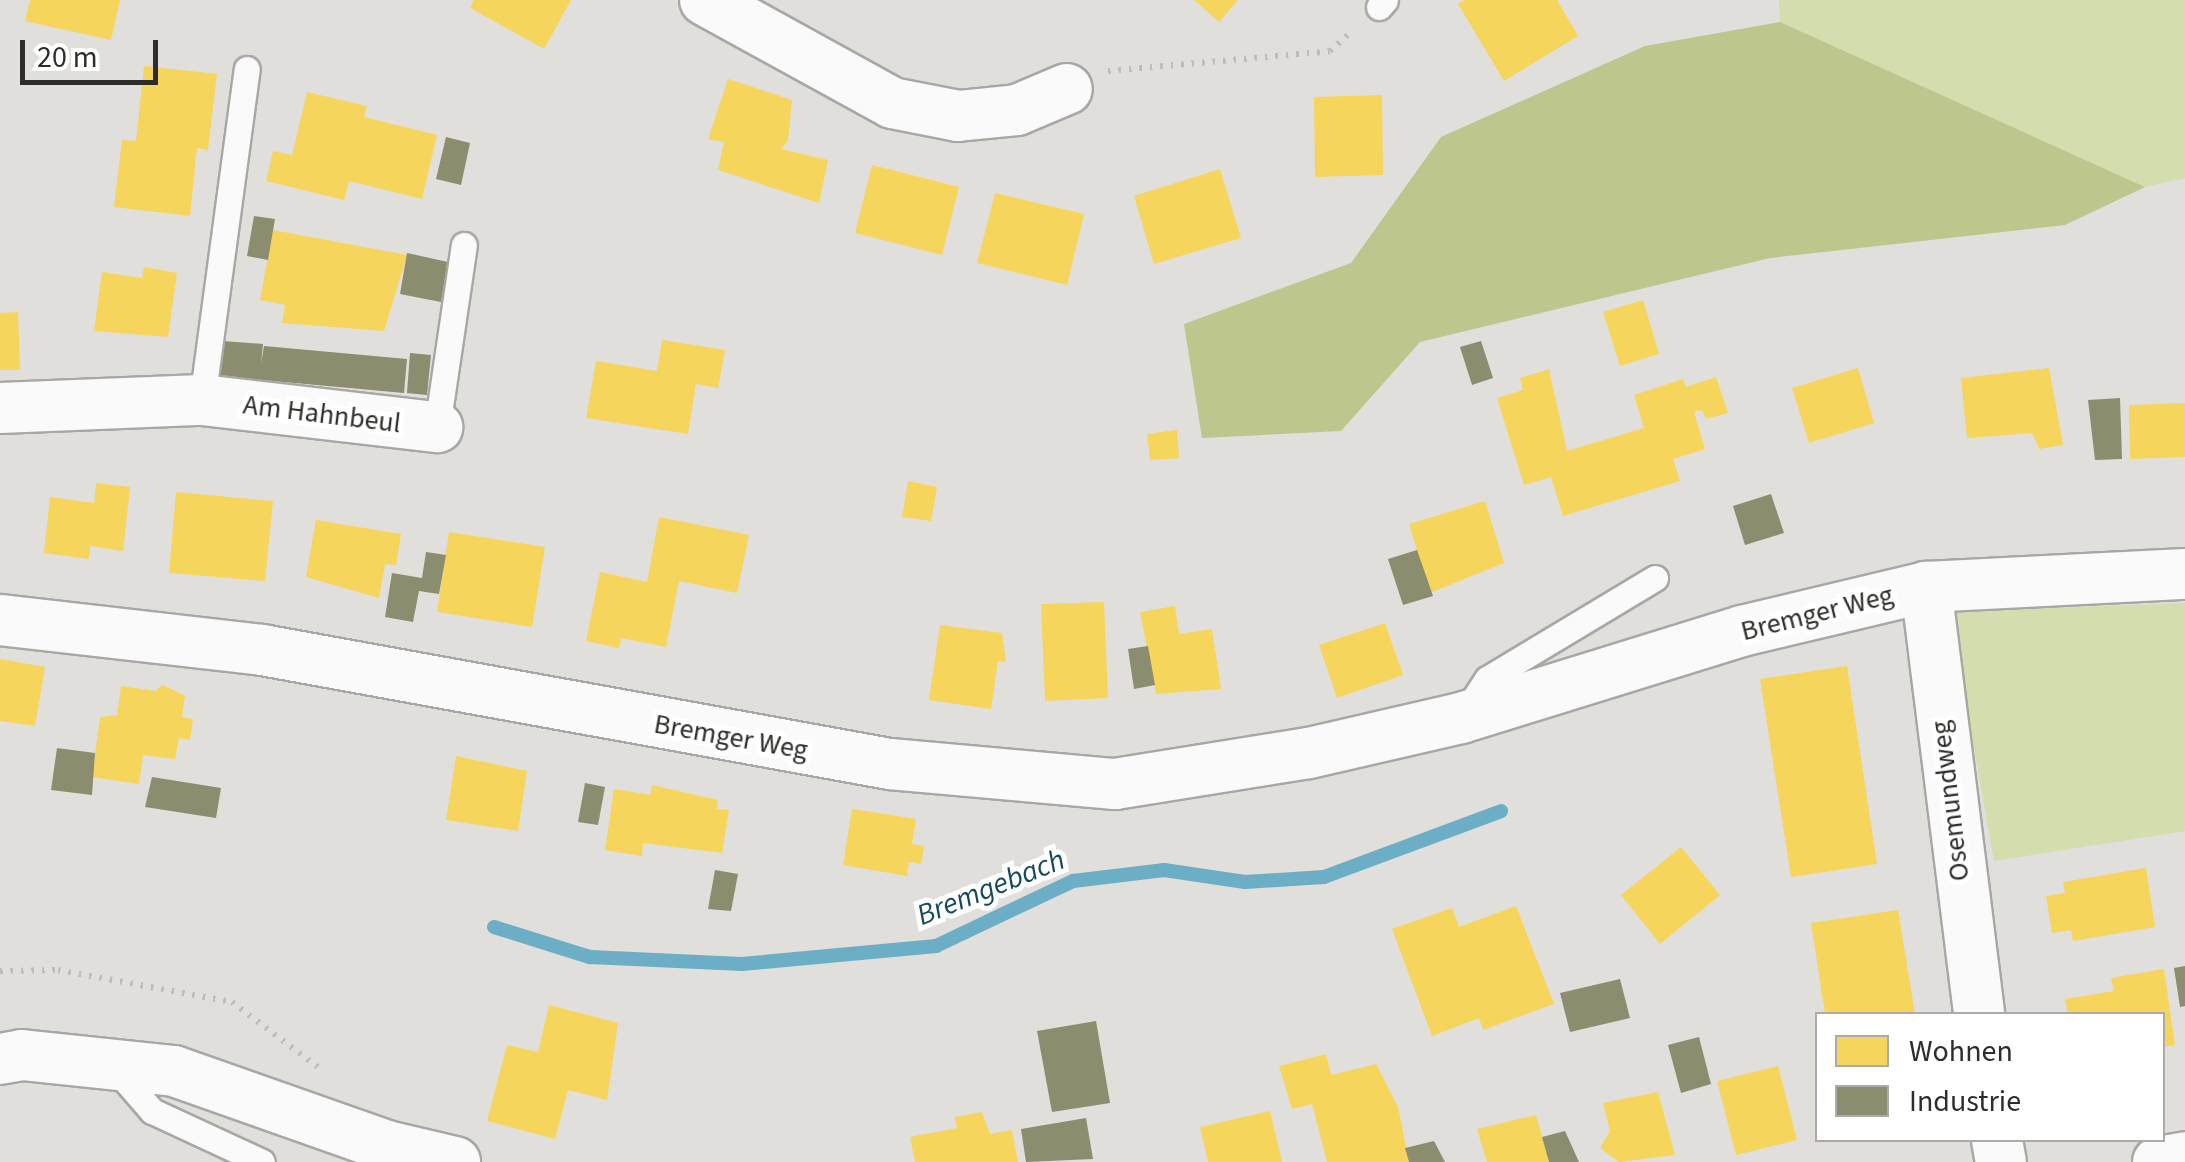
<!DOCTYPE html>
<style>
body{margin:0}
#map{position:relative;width:2185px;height:1162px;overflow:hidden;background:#e1dfdb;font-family:"Source Sans 3",sans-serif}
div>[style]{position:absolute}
.green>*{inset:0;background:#d4ddad}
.forest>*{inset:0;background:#bcc68d}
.homes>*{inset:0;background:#f6d55c}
.industry>*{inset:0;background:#8c8c6e}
.stream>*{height:14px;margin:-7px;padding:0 7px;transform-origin:7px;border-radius:7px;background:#6baec5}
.path>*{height:6px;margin-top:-3px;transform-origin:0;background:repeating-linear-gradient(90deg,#bfbdbc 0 2.5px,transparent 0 10.5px)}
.roads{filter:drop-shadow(2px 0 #a9a7a4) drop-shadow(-2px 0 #a9a7a4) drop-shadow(0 2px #a9a7a4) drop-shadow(0 -2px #a9a7a4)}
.lane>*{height:25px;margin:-12.5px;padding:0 12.5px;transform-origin:12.5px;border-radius:12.5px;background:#fafafa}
.street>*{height:50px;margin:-25px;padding:0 25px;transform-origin:25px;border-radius:25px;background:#fafafa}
span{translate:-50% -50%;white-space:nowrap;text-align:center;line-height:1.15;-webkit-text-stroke:10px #fff;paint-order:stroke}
.street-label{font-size:28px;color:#2f2d2a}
.water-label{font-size:30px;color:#154a5d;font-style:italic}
.legend{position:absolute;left:1815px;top:1012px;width:350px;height:130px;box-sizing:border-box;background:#fff;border:2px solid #acabaa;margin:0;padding:12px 18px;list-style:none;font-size:30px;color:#2f2d2a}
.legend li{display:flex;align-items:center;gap:20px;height:50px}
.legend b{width:50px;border:2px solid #acabaa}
.scale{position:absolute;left:20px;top:40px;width:138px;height:45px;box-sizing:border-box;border:5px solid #2f2d2a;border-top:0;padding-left:12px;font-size:30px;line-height:35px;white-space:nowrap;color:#2f2d2a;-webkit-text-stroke:8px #fff;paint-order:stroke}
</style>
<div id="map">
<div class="green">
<i style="clip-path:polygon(1779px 0,2185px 0,2185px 178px,2145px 187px,1780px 22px)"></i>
<i style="clip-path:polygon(2185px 603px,2185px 831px,1994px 861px,1950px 612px)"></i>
</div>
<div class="forest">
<i style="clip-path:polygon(1780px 22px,2145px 187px,2065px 225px,1770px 258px,1420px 342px,1341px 431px,1202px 438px,1184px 324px,1351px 263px,1441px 137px,1645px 46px)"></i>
</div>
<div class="homes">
<i style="clip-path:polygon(30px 0,120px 0,111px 40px,25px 21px)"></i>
<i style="clip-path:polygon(474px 0,571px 0,544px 49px,470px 8px)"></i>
<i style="clip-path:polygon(1194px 0,1238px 0,1219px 22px)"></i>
<i style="clip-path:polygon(1464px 0,1557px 0,1578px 36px,1504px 81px,1458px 4px)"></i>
<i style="clip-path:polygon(144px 66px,217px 74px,208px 150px,197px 148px,190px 216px,114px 207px,122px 140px,136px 141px)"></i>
<i style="clip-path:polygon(728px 79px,792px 100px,788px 141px,781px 149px,828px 160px,819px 203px,718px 170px,724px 142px,708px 139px)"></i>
<i style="clip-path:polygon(307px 92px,367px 106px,364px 117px,437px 135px,422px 199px,349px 181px,344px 200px,266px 181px,273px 151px,292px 155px)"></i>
<i style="clip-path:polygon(1382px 95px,1383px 175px,1315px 177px,1314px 97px)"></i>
<i style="clip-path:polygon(872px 165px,959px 187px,942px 255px,855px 233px)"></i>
<i style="clip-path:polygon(1220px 169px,1241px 238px,1154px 264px,1134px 196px)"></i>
<i style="clip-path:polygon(995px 193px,1084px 214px,1067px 285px,977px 263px)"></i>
<i style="clip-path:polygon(273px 230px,407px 255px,384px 331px,282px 323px,285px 305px,260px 300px)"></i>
<i style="clip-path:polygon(144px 267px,177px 273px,168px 337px,94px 331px,102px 272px,142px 278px)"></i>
<i style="clip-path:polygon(1643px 300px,1659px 354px,1620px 366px,1603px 312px)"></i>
<i style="clip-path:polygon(18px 312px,20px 370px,0 370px,0 313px)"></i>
<i style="clip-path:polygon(662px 340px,725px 350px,718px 388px,696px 384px,688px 434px,586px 418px,596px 361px,657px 371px)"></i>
<i style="clip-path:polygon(1858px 368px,1874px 423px,1809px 443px,1792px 388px)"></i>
<i style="clip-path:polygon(2049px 368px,2063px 445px,2039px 449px,2032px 433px,1967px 438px,1961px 378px)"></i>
<i style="clip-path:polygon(1549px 369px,1567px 451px,1644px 428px,1634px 395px,1683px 379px,1686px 387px,1716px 377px,1728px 413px,1706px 419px,1702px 410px,1694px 412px,1705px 449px,1673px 459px,1680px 481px,1563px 516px,1551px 477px,1524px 485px,1497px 398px,1523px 390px,1520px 378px)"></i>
<i style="clip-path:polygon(2185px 403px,2185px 457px,2130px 459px,2129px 405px)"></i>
<i style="clip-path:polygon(1177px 430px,1179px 458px,1150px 460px,1147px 434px)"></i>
<i style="clip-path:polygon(908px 481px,937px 487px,931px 521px,902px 517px)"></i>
<i style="clip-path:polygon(96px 483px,130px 487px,123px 551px,90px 546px,89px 559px,44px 553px,50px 497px,94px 503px)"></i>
<i style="clip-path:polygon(176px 492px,273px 501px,265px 581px,169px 573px)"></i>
<i style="clip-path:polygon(1485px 501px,1504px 563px,1430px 593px,1409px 524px)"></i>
<i style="clip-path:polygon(659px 517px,749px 535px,737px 593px,679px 581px,666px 647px,621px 638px,619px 648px,586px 641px,600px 572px,647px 582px)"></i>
<i style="clip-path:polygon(316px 520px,401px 534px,396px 565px,385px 564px,379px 598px,306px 577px)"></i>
<i style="clip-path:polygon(449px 532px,545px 547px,532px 627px,437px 612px)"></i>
<i style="clip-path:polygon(1104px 602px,1108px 698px,1045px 701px,1041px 604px)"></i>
<i style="clip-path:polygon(1175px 606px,1179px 634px,1212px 629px,1221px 689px,1156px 694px,1140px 612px)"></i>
<i style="clip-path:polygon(1385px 623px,1403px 675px,1337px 698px,1319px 645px)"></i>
<i style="clip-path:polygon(940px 625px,1002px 633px,1006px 662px,998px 661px,991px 709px,929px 700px)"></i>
<i style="clip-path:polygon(0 659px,45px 667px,35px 726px,0 721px)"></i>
<i style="clip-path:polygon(1847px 666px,1877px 864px,1791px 877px,1760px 679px)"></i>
<i style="clip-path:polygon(163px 685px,185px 696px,182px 717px,193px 719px,190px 740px,179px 738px,175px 759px,143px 755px,139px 784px,92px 777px,100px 717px,117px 715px,121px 686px,155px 691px)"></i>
<i style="clip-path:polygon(456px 756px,527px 771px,518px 831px,446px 820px)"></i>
<i style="clip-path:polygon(652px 785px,718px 800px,717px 809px,729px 810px,722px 853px,643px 843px,642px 856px,605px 850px,614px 789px,650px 795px)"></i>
<i style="clip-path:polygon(852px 809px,916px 819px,912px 844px,924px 846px,921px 864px,909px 862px,907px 876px,843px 865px)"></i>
<i style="clip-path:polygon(1681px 847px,1720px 895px,1660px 944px,1621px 895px)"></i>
<i style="clip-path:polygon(2146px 868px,2155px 927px,2073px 941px,2071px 930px,2052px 933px,2046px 896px,2065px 893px,2063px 882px)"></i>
<i style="clip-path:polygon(1516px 906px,1554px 1004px,1483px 1030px,1479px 1018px,1432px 1036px,1392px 929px,1452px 908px,1459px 927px)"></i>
<i style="clip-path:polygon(1898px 910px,1915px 1014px,1825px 1014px,1811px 923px)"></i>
<i style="clip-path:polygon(2164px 969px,2175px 1045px,2162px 1047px,2162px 1014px,2068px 1014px,2065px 999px,2114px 991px,2111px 978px)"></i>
<i style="clip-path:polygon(549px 1005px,618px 1023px,607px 1100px,568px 1090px,555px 1139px,487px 1121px,507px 1045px,538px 1052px)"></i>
<i style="clip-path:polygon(1326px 1054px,1331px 1075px,1376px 1064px,1398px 1107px,1409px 1162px,1327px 1162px,1312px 1104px,1292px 1109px,1279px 1066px)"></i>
<i style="clip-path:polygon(1778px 1066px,1797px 1140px,1736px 1155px,1717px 1081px)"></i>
<i style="clip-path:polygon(1658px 1092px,1675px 1155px,1619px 1162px,1600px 1148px,1610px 1131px,1603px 1103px)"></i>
<i style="clip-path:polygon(1270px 1111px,1282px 1162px,1208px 1162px,1200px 1127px)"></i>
<i style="clip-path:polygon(982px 1112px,990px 1134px,1012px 1130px,1018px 1162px,915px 1162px,910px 1137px,957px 1128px,955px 1117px)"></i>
<i style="clip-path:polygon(1536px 1115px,1549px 1162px,1487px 1162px,1477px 1129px)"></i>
</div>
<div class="industry">
<i style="clip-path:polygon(446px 137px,470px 143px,461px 185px,436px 179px)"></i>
<i style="clip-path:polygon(254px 216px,275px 219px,268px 260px,247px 256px)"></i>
<i style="clip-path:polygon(407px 253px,448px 262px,441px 302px,400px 294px)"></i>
<i style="clip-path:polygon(223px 341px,263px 344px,261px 364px,264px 346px,407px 359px,404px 393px,219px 376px)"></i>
<i style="clip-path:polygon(1481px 341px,1493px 378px,1472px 385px,1460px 347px)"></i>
<i style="clip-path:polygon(410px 353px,431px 355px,427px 395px,407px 393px)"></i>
<i style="clip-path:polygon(2120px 398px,2122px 459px,2095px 460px,2088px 400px)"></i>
<i style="clip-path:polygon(1771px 494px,1784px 533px,1745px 545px,1733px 506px)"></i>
<i style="clip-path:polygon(1417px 550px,1433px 596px,1403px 605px,1388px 559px)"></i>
<i style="clip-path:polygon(426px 552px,446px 555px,439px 594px,419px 591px,413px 622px,385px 617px,392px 573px,422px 578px)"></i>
<i style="clip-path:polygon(1148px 646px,1155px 685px,1134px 689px,1128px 649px)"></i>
<i style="clip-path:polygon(57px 748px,95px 753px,92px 795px,51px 790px)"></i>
<i style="clip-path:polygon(152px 777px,221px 788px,216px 818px,145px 807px)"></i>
<i style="clip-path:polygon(585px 783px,605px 787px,598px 825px,578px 822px)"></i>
<i style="clip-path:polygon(715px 870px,738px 874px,731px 911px,708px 909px)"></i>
<i style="clip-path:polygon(2185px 966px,2185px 1006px,2180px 1007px,2174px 968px)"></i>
<i style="clip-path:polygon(1620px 979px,1630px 1018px,1570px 1032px,1560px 993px)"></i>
<i style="clip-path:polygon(1096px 1021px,1110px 1103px,1052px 1112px,1037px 1031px)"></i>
<i style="clip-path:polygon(1699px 1037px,1711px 1084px,1681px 1093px,1668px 1045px)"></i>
<i style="clip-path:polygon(1086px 1118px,1093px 1159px,1026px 1162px,1021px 1129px)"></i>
<i style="clip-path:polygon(1565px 1131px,1579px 1162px,1549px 1162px,1542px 1137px)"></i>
<i style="clip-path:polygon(1434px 1141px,1445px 1162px,1409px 1162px,1405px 1148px)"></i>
</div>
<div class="stream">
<i style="left:494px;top:927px;width:101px;rotate:17.4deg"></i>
<i style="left:590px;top:957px;width:152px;rotate:2.6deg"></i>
<i style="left:742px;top:964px;width:195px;rotate:-5.3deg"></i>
<i style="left:936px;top:946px;width:152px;rotate:-25.4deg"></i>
<i style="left:1073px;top:881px;width:92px;rotate:-6.9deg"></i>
<i style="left:1164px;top:870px;width:82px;rotate:8.4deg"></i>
<i style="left:1245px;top:882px;width:79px;rotate:-3.6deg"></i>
<i style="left:1324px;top:877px;width:189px;rotate:-20.4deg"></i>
</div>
<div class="path">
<i style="left:1108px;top:71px;width:223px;rotate:-5.1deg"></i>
<i style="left:1330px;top:51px;width:30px;rotate:-42deg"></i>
<i style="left:0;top:971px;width:58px;rotate:-1deg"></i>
<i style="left:58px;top:970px;width:177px;rotate:10.4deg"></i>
<i style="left:232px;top:1002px;width:109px;rotate:37.2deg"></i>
</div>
<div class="roads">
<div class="lane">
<i style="left:1379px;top:7px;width:9px;rotate:-49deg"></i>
<i style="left:202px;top:400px;width:334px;rotate:-82.3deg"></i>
<i style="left:437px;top:427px;width:184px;rotate:-81.6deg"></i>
<i style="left:1464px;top:714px;width:42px;rotate:-56.7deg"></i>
<i style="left:1487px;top:679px;width:196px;rotate:-31deg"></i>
<i style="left:113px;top:1066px;width:60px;rotate:49.1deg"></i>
<i style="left:152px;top:1111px;width:121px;rotate:24.9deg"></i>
</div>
<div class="street">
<i style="left:705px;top:0;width:213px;rotate:28.8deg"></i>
<i style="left:892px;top:103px;width:67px;rotate:11.1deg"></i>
<i style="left:958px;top:116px;width:59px;rotate:-5.8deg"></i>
<i style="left:1017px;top:110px;width:54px;rotate:-22.8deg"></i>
<i style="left:0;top:408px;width:202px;rotate:-2.3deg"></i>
<i style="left:202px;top:400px;width:237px;rotate:6.6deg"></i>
<i style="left:1926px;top:587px;width:430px;rotate:82.9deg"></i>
<i style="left:0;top:620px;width:264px;rotate:6.5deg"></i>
<i style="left:262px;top:650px;width:638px;rotate:10.29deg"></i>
<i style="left:890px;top:764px;width:226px;rotate:5.1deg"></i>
<i style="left:1115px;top:784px;width:196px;rotate:-9.1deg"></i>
<i style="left:1309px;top:753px;width:156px;rotate:-13deg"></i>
<i style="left:1461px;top:718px;width:294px;rotate:-17.2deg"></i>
<i style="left:1742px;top:631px;width:189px;rotate:-13.4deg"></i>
<i style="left:1926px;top:587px;width:259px;rotate:-2.9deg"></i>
<i style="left:0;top:1059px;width:22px;rotate:-10deg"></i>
<i style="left:22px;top:1055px;width:153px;rotate:6deg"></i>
<i style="left:174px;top:1071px;width:226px;rotate:19.4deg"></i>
<i style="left:387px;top:1146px;width:70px;rotate:13.2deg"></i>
<i style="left:1997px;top:1140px;width:22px;rotate:80deg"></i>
<i style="left:2158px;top:1162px;width:27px;rotate:-10deg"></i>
</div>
</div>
<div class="street-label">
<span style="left:322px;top:414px;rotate:7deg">Am Hahnbeul</span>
<span style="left:1817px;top:613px;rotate:-14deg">Bremger Weg</span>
<span style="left:731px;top:737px;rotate:10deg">Bremger Weg</span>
<span style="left:1950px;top:801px;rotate:-97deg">Osemundweg</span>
</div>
<div class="water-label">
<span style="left:991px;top:888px;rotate:-22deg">Bremgebach</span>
</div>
<ul class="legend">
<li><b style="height:28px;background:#f6d55c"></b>Wohnen</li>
<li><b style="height:28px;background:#8c8c6e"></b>Industrie</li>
</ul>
<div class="scale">20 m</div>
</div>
